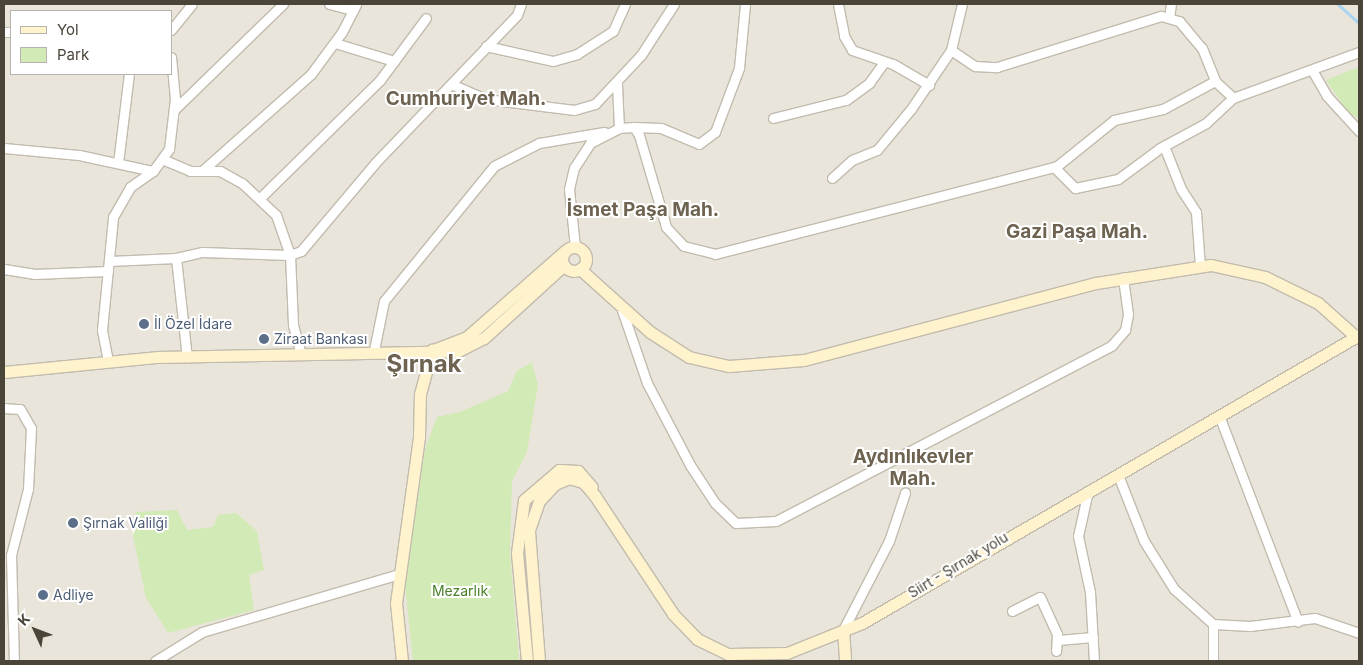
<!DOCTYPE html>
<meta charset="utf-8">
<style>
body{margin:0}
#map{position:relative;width:1363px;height:665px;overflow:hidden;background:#f6f3ec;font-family:Inter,sans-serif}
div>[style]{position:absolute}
.residential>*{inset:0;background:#eae5da}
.green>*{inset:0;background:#d2eab5}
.stream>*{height:2.5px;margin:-1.25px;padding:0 1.25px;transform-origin:1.25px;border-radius:1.25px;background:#a9d4f2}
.roads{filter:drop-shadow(1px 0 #c2bbae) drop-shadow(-1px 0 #c2bbae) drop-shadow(0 1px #c2bbae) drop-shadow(0 -1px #c2bbae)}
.street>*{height:9px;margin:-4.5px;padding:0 4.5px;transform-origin:4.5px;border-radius:4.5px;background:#fff}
.secondary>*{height:11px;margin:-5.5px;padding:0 5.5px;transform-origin:5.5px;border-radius:5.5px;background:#fff3cd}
.secondary>.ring{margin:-5.5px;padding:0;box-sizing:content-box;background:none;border:11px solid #fff3cd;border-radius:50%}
.dots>*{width:14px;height:14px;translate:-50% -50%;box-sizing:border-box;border:2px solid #fff;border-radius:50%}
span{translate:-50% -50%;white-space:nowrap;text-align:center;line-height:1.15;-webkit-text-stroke:4px #fff;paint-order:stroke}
.service-label{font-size:14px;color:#4e5e75}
.left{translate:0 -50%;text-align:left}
.street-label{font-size:14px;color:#4b4439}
.park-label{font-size:14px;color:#4a7f2a}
.district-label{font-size:19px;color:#6e6250;font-weight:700}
.town-label{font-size:24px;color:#6e6250;font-weight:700}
.frame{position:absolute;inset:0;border:5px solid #4b4439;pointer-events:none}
.legend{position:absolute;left:10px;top:10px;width:162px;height:65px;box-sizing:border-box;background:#fff;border:1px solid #b7b4b0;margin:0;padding:6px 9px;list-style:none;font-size:15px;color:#4b4439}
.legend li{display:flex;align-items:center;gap:10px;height:25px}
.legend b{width:25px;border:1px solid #b7b4b0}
.north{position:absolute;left:10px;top:605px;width:50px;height:50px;-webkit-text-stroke:4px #fff;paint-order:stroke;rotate:313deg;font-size:14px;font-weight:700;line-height:20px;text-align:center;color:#4b4439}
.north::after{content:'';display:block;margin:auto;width:18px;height:22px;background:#4b4439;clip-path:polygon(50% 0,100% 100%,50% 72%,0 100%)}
</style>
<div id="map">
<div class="residential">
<i style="clip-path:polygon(evenodd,4px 4px,1359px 4px,1359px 661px,4px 661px,4px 4px,11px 11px,171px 11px,171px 74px,11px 74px,11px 11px)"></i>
</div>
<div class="green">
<i style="clip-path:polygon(1359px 67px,1359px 119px,1347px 111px,1326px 80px)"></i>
<i style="clip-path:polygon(532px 362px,538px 385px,527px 452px,512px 481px,510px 553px,519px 661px,413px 661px,405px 586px,425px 449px,437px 417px,460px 412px,508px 391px,517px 371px)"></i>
<i style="clip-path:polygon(177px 510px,187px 530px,213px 527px,218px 515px,236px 513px,257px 531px,264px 570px,249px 575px,254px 610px,168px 633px,146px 598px,132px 531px,136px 512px)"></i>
</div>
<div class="stream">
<i style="left:1338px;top:4px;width:28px;rotate:42deg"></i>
</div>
<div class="roads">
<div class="street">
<i style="left:329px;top:4px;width:25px;rotate:14deg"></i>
<i style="left:838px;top:4px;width:33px;rotate:79deg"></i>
<i style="left:844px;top:36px;width:16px;rotate:60deg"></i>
<i style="left:852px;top:50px;width:43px;rotate:18.9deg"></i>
<i style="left:893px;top:64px;width:42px;rotate:30.3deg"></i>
<i style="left:1169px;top:18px;width:14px;rotate:-82deg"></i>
<i style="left:171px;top:30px;width:33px;rotate:-51deg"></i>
<i style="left:4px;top:32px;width:7px"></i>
<i style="left:335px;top:43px;width:62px;rotate:17deg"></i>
<i style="left:486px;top:46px;width:69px;rotate:12.6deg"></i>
<i style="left:553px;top:61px;width:25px;rotate:-16deg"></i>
<i style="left:577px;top:54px;width:43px;rotate:-32.6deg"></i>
<i style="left:613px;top:31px;width:30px;rotate:-66deg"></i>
<i style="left:951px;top:50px;width:29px;rotate:34deg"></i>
<i style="left:975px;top:66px;width:22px;rotate:3deg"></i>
<i style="left:997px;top:67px;width:172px;rotate:-17.3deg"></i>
<i style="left:1161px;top:16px;width:19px;rotate:16deg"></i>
<i style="left:1179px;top:21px;width:35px;rotate:50deg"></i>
<i style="left:1202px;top:48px;width:35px;rotate:68deg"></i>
<i style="left:1215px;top:81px;width:25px;rotate:43deg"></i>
<i style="left:1312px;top:70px;width:30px;rotate:60deg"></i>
<i style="left:1327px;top:96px;width:47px;rotate:47.6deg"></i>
<i style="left:617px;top:84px;width:44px;rotate:87.4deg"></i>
<i style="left:453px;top:85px;width:36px;rotate:23deg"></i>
<i style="left:486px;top:99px;width:89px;rotate:7.1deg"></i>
<i style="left:574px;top:110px;width:22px;rotate:-16deg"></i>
<i style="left:595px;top:104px;width:67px;rotate:-46.8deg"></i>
<i style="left:641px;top:55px;width:61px;rotate:-57.1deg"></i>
<i style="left:174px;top:110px;width:152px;rotate:-44.2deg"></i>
<i style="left:773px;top:118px;width:75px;rotate:-13.9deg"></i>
<i style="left:846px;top:100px;width:29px;rotate:-36deg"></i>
<i style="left:869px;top:83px;width:26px;rotate:-54deg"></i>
<i style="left:634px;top:127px;width:27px;rotate:2deg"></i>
<i style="left:661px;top:128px;width:41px;rotate:22.8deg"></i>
<i style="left:699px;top:144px;width:20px;rotate:-37deg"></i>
<i style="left:715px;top:132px;width:68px;rotate:-69.4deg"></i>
<i style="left:739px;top:68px;width:64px;rotate:-84.6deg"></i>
<i style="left:1164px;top:146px;width:46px;rotate:68.4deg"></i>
<i style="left:1181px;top:189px;width:27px;rotate:57deg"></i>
<i style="left:1196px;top:212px;width:54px;rotate:85.8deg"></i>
<i style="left:4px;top:148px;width:75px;rotate:5.3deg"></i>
<i style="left:79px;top:155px;width:76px;rotate:12.2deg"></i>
<i style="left:162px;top:159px;width:30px;rotate:23deg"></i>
<i style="left:190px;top:171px;width:30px"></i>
<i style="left:220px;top:171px;width:25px;rotate:29deg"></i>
<i style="left:242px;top:183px;width:47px;rotate:43.3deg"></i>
<i style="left:276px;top:215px;width:42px;rotate:70.7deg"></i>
<i style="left:290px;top:255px;width:12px;rotate:-20deg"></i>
<i style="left:301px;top:251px;width:115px;rotate:-49.9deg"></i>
<i style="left:375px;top:163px;width:205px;rotate:-46.2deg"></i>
<i style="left:517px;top:15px;width:12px;rotate:-70deg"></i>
<i style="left:118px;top:163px;width:90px;rotate:-83deg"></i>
<i style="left:1054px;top:167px;width:30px;rotate:45deg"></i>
<i style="left:1075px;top:188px;width:44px;rotate:-11.8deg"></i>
<i style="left:1118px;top:179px;width:52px;rotate:-36.4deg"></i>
<i style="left:1160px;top:148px;width:52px;rotate:-28.5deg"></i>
<i style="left:1206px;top:123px;width:37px;rotate:-43deg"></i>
<i style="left:1233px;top:98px;width:134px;rotate:-20.1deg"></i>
<i style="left:203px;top:170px;width:144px;rotate:-41.6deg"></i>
<i style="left:311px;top:74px;width:52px;rotate:-53.6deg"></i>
<i style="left:342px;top:32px;width:31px;rotate:-63deg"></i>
<i style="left:832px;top:178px;width:27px;rotate:-42deg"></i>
<i style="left:852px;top:160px;width:27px;rotate:-22deg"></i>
<i style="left:877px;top:150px;width:53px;rotate:-50.3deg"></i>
<i style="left:911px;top:109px;width:71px;rotate:-55.9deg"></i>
<i style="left:951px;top:50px;width:47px;rotate:-76.6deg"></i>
<i style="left:260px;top:198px;width:168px;rotate:-44.5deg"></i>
<i style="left:380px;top:80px;width:77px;rotate:-53.4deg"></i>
<i style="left:575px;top:247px;width:58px;rotate:-95.9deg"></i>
<i style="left:569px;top:189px;width:22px;rotate:-77deg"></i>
<i style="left:574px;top:168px;width:30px;rotate:-57deg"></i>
<i style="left:590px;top:143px;width:33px;rotate:-27deg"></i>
<i style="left:619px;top:128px;width:15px;rotate:-4deg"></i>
<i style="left:634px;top:127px;width:9px;rotate:58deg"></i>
<i style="left:639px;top:135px;width:96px;rotate:73.6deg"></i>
<i style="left:666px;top:227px;width:26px;rotate:47deg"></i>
<i style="left:684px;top:246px;width:32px;rotate:14deg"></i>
<i style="left:715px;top:254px;width:353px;rotate:-14.4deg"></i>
<i style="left:1057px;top:166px;width:73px;rotate:-38.9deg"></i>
<i style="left:1114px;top:120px;width:50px;rotate:-12.7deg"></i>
<i style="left:1163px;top:109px;width:59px;rotate:-28.3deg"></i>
<i style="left:176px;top:258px;width:100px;rotate:83.7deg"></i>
<i style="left:110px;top:261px;width:66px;rotate:-2.6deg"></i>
<i style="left:176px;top:258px;width:27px;rotate:-13deg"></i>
<i style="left:202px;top:252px;width:88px;rotate:2deg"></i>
<i style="left:290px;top:255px;width:70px;rotate:87.5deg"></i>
<i style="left:293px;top:325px;width:27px;rotate:75deg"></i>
<i style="left:4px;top:269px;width:30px;rotate:9deg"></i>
<i style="left:34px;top:274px;width:74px;rotate:-2.3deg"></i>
<i style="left:622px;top:310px;width:77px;rotate:71.1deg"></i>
<i style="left:647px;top:383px;width:93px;rotate:62.3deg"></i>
<i style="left:690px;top:465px;width:45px;rotate:56.7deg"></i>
<i style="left:715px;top:503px;width:29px;rotate:44deg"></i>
<i style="left:736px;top:523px;width:40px;rotate:-2.9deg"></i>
<i style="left:776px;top:521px;width:379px;rotate:-27.6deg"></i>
<i style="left:1112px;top:345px;width:20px;rotate:-49deg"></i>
<i style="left:1125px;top:330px;width:16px;rotate:-79deg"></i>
<i style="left:1128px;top:314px;width:37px;rotate:-98deg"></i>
<i style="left:374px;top:350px;width:50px;rotate:-78.5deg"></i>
<i style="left:384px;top:301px;width:174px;rotate:-50.8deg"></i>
<i style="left:494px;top:166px;width:51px;rotate:-27.1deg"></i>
<i style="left:539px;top:143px;width:66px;rotate:-9.6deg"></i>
<i style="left:108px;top:361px;width:32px;rotate:-101deg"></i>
<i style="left:102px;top:330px;width:114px;rotate:-84.4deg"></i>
<i style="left:113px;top:217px;width:34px;rotate:-60deg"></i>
<i style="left:130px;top:187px;width:28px;rotate:-35deg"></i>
<i style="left:153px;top:171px;width:27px;rotate:-54deg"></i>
<i style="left:169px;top:149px;width:50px;rotate:-83.2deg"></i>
<i style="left:175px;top:99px;width:42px;rotate:-95.4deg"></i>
<i style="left:4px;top:408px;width:16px;rotate:4deg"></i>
<i style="left:20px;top:409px;width:22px;rotate:60deg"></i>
<i style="left:31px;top:428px;width:61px;rotate:92.8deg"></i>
<i style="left:28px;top:489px;width:68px;rotate:104.4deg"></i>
<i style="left:11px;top:555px;width:106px;rotate:88.4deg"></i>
<i style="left:1220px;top:418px;width:218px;rotate:69.1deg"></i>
<i style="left:1118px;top:475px;width:71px;rotate:68.5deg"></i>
<i style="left:1144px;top:541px;width:57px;rotate:58deg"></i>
<i style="left:1174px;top:589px;width:52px;rotate:41.9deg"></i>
<i style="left:1088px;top:491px;width:46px;rotate:102.5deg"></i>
<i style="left:1078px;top:536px;width:57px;rotate:77.9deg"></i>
<i style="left:1090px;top:592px;width:69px;rotate:86.7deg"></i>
<i style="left:1012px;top:611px;width:31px;rotate:-27deg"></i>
<i style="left:1040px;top:597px;width:41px;rotate:65.3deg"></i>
<i style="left:1057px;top:634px;width:17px;rotate:93deg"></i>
<i style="left:843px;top:630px;width:100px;rotate:-62.7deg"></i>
<i style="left:889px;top:541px;width:51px;rotate:-71.6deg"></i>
<i style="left:1058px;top:640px;width:35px;rotate:-5deg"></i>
<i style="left:155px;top:661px;width:55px;rotate:-31.7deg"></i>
<i style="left:202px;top:632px;width:205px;rotate:-16.4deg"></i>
<i style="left:1213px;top:661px;width:37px;rotate:-90deg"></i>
<i style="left:1213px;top:624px;width:37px;rotate:3deg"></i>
<i style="left:1250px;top:626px;width:65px;rotate:-7deg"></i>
<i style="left:1315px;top:618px;width:46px;rotate:18.8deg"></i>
</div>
<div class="secondary">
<i class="ring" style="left:562px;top:247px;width:13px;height:13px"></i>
<i style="left:580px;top:269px;width:94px;rotate:42deg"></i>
<i style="left:650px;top:332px;width:46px;rotate:32.7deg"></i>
<i style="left:689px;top:357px;width:41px;rotate:12.7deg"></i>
<i style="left:729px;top:366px;width:75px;rotate:-4.6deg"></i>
<i style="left:804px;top:360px;width:302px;rotate:-14.8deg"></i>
<i style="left:1096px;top:283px;width:116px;rotate:-8.9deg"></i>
<i style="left:1211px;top:265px;width:55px;rotate:12.5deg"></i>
<i style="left:1265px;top:277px;width:59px;rotate:26.1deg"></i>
<i style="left:1318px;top:303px;width:50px;rotate:41.7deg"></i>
<i style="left:436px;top:349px;width:33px;rotate:-21deg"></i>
<i style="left:467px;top:337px;width:130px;rotate:-41.3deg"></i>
<i style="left:4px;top:372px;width:155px;rotate:-5.6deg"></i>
<i style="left:158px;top:357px;width:300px;rotate:-1.1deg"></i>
<i style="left:458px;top:351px;width:29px;rotate:-27deg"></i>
<i style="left:484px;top:338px;width:108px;rotate:-42.4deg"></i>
<i style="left:843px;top:630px;width:31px;rotate:86deg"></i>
<i style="left:402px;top:661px;width:58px;rotate:-95.9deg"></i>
<i style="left:396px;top:603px;width:168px;rotate:-82.1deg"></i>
<i style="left:419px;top:437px;width:43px;rotate:-88.7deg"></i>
<i style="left:420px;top:394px;width:46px;rotate:-74.7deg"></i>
<i style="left:527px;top:661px;width:108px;rotate:-95.3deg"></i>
<i style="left:517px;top:553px;width:53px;rotate:-82.5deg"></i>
<i style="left:524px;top:500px;width:46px;rotate:-40.6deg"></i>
<i style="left:559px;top:470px;width:19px;rotate:3deg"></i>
<i style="left:578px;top:471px;width:21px;rotate:49deg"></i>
<i style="left:539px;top:661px;width:131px;rotate:-94.4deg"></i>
<i style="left:529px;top:530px;width:31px;rotate:-71deg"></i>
<i style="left:539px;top:501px;width:23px;rotate:-47deg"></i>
<i style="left:555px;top:484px;width:15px;rotate:-23deg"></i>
<i style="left:569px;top:478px;width:15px;rotate:16deg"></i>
<i style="left:583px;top:482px;width:18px;rotate:49deg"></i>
<i style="left:595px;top:496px;width:141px;rotate:56.5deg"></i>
<i style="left:673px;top:614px;width:35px;rotate:46deg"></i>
<i style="left:697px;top:639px;width:34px;rotate:26deg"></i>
<i style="left:728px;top:654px;width:59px;rotate:-1deg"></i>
<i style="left:787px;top:653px;width:81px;rotate:-21.8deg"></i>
<i style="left:862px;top:623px;width:574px;rotate:-30.09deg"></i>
</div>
</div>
<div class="dots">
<i style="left:144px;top:324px;background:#5c6f8a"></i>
<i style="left:264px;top:339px;background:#5c6f8a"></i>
<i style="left:73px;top:523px;background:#5c6f8a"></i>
<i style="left:43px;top:595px;background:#5c6f8a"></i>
</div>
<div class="service-label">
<span class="left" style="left:154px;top:324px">İl Özel İdare</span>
<span class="left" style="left:274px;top:339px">Ziraat Bankası</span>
<span class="left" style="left:83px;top:523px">Şırnak Valilği</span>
<span class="left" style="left:53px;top:595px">Adliye</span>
</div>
<div class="street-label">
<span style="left:958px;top:565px;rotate:-31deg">Siirt - Şırnak yolu</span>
</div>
<div class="park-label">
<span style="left:460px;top:591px">Mezarlık</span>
</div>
<div class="district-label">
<span style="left:466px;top:99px">Cumhuriyet Mah.</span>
<span style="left:643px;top:210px">İsmet Paşa Mah.</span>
<span style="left:1077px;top:232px">Gazi Paşa Mah.</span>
<span style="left:913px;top:468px">Aydınlıkevler<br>Mah.</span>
</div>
<div class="town-label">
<span style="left:424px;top:364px">Şırnak</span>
</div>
<div class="frame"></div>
<ul class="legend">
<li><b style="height:6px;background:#fff3cd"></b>Yol</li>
<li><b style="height:14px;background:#d2eab5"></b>Park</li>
</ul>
<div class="north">K</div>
</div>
